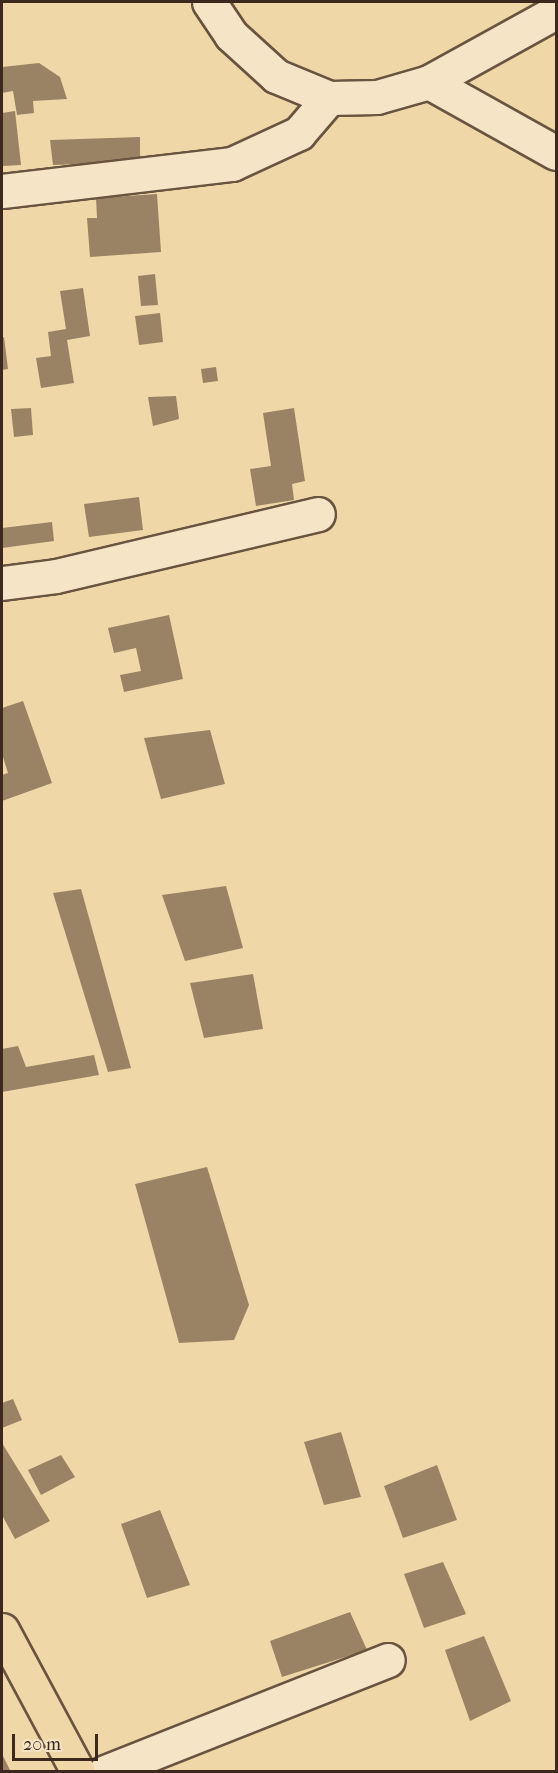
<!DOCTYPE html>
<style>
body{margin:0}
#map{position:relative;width:558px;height:1773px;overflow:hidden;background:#f0d7a7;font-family:"IM FELL French Canon",serif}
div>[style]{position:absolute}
.building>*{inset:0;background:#9a8365}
.roads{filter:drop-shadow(2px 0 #695440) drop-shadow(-2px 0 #695440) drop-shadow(0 2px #695440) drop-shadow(0 -2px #695440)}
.minor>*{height:33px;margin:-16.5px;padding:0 16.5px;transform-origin:16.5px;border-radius:16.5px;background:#f5e5c6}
.major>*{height:33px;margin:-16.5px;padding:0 16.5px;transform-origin:16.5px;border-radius:16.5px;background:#f0d7a7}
span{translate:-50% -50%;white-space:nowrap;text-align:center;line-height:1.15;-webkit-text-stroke:4.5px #f5e5c6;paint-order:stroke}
.frame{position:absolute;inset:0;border:3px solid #3c281d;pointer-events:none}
.scale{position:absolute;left:12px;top:1734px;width:86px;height:27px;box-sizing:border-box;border:3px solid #3c281d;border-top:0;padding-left:8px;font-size:18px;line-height:21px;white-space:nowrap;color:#3c281d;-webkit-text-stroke:4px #f5e5c6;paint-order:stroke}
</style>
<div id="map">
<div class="building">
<i style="clip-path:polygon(39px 63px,60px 77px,67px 99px,33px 101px,34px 113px,17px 115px,13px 91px,2px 93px,2px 67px)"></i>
<i style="clip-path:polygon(15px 111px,21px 165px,2px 166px,2px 113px)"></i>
<i style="clip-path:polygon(140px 137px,140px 162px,53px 165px,50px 140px)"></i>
<i style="clip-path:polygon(157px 194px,161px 252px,90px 257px,87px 218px,97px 218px,96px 198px)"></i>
<i style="clip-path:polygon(155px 274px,158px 305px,141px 306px,138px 276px)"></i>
<i style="clip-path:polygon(83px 288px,90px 336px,67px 340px,74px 383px,41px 388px,36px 358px,51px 356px,48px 332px,66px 329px,60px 291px)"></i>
<i style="clip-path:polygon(160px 313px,163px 342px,139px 345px,135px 316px)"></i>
<i style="clip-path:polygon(4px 337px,8px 369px,2px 370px,2px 338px)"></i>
<i style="clip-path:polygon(216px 367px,218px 381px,203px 383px,201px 369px)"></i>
<i style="clip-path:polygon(176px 396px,179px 419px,153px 426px,148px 397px)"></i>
<i style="clip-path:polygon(31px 408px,33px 435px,14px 437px,11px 409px)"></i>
<i style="clip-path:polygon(294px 408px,305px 481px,292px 484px,294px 500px,256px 506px,250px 469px,271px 466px,263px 413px)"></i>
<i style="clip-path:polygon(139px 497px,143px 530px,89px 537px,84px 504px)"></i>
<i style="clip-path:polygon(52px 522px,54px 541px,2px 548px,2px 528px)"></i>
<i style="clip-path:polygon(169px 615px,183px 679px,124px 692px,120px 675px,141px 671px,136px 648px,114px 653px,108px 628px)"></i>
<i style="clip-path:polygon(23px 701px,52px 783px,2px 801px,2px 775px,8px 773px,2px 754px,2px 708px)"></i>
<i style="clip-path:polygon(210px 730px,225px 784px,161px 799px,144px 738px)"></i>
<i style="clip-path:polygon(226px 886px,243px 948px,185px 961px,162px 895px)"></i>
<i style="clip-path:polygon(81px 889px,131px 1068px,108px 1072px,53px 893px)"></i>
<i style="clip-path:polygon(253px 974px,263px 1029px,204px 1038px,190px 983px)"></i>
<i style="clip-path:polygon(18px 1046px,26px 1067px,94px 1055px,99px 1075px,2px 1092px,2px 1049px)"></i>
<i style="clip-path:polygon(207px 1167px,249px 1305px,234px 1340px,179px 1343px,135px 1184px)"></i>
<i style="clip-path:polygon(13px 1399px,22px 1420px,2px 1428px,2px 1403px)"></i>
<i style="clip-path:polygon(341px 1432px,361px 1497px,324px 1505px,304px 1442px)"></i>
<i style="clip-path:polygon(2px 1443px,50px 1521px,15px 1539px,2px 1515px)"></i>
<i style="clip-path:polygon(61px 1455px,75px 1477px,41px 1495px,28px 1470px)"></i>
<i style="clip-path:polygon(437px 1465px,457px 1520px,403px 1538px,384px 1486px)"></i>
<i style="clip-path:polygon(160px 1510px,190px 1585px,147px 1598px,121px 1524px)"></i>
<i style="clip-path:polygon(443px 1562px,466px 1614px,424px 1628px,404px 1574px)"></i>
<i style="clip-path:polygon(350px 1612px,367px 1650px,282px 1677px,270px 1641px)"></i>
<i style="clip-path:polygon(484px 1636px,511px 1701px,470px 1721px,445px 1650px)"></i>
<i style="clip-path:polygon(2px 1754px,11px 1772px,2px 1772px)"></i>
</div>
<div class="roads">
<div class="minor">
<i style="left:209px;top:2px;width:40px;rotate:56deg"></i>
<i style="left:231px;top:35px;width:61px;rotate:42.3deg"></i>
<i style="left:276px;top:76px;width:57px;rotate:22.5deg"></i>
<i style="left:329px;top:98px;width:48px;rotate:-1.2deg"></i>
<i style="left:377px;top:97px;width:54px;rotate:-16.1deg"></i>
<i style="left:429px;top:82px;width:145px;rotate:-28.9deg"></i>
<i style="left:429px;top:82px;width:145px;rotate:29.2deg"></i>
<i style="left:2px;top:191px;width:232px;rotate:-6.7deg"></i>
<i style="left:232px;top:164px;width:74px;rotate:-24.8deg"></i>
<i style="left:299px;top:133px;width:46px;rotate:-49.4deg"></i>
<i style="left:2px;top:583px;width:54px;rotate:-7.4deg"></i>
<i style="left:56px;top:576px;width:269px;rotate:-13.3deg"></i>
<i style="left:105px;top:1772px;width:304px;rotate:-21.6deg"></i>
</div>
<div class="major">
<i style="left:2px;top:1630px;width:161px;rotate:61.8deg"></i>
</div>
</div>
<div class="frame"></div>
<div class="scale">20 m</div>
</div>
